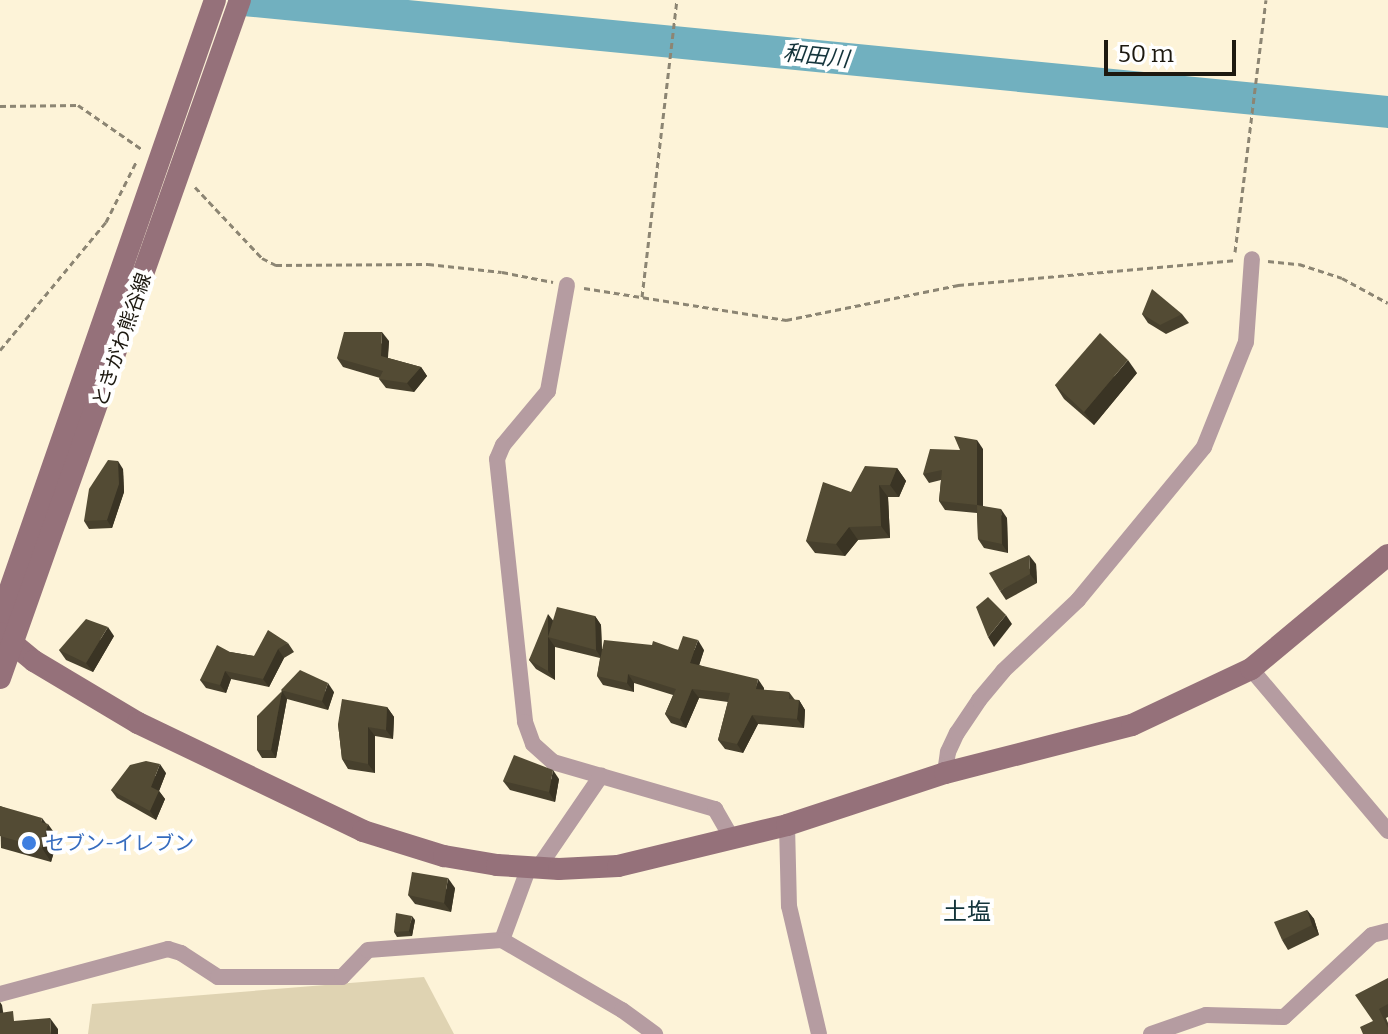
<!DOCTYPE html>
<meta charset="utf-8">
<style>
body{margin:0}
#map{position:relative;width:1388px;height:1034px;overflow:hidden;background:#fdf3d8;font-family:Bitter,"Noto Sans JP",serif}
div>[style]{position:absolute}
.green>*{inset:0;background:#dfd3b2}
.river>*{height:32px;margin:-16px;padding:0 16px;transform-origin:16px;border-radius:16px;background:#71b0bf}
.path>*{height:3px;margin-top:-1.5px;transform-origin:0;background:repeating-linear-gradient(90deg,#8c8573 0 6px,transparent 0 10px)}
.street>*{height:16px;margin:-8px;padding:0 8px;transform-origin:8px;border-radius:8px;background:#b59ca1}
.secondary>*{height:22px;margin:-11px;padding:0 11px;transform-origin:11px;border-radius:11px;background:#95717a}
.wall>*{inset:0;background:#47402d}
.shaded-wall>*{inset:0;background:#3a3424}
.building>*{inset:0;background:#534b34}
.dots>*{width:22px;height:22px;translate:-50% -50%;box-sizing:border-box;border:4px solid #fff;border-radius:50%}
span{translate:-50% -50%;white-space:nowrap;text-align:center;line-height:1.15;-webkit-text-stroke:8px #fff;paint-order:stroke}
.street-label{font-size:20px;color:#1d1910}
.shop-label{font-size:20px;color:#366cbe}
.left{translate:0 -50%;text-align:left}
.water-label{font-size:22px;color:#14343b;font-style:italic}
.quarter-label{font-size:24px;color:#13343b}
.scale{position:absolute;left:1104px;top:40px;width:132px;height:36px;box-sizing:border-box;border:4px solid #1d1910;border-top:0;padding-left:10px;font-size:24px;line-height:28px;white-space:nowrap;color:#1d1910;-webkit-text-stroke:6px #fff;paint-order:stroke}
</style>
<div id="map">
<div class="green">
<i style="clip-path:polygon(424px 977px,454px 1034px,88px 1034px,92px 1004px)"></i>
</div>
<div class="river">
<i style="left:244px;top:0;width:1149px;rotate:5.59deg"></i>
</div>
<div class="path">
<i style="left:0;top:106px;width:78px;rotate:-0.7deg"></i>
<i style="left:78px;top:105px;width:79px;rotate:34.7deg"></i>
<i style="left:195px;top:187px;width:98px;rotate:46.7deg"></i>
<i style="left:262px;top:258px;width:16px;rotate:27deg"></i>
<i style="left:276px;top:265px;width:152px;rotate:-0.4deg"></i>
<i style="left:428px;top:264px;width:74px;rotate:6.2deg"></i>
<i style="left:502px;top:272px;width:52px;rotate:11.1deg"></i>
<i style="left:1235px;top:252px;width:254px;rotate:-83deg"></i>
<i style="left:1268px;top:261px;width:31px;rotate:6deg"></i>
<i style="left:1299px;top:264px;width:45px;rotate:18deg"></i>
<i style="left:1342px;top:278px;width:52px;rotate:28.5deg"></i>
<i style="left:584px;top:288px;width:205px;rotate:9deg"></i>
<i style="left:786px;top:320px;width:176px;rotate:-11.5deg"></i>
<i style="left:958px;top:285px;width:280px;rotate:-5.1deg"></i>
<i style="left:642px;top:297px;width:299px;rotate:-83.3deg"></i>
<i style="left:0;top:350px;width:166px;rotate:-50.4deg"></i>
<i style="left:106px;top:222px;width:69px;rotate:-63.4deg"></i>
</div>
<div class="street">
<i style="left:567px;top:285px;width:108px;rotate:100.2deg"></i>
<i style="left:548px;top:391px;width:70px;rotate:129.8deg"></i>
<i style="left:503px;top:445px;width:15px;rotate:113deg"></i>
<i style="left:497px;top:459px;width:264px;rotate:83.9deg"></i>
<i style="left:525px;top:722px;width:23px;rotate:70deg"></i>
<i style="left:533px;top:744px;width:27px;rotate:42deg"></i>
<i style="left:553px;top:762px;width:169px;rotate:16.2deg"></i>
<i style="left:715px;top:809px;width:34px;rotate:60deg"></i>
<i style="left:1251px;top:669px;width:212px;rotate:49.8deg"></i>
<i style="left:945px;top:773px;width:21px;rotate:-82deg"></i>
<i style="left:948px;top:752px;width:21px;rotate:-65deg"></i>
<i style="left:957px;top:733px;width:40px;rotate:-56deg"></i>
<i style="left:979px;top:700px;width:38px;rotate:-50deg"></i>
<i style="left:1003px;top:671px;width:103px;rotate:-43.4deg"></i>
<i style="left:1078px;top:600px;width:198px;rotate:-50.5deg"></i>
<i style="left:1204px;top:447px;width:113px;rotate:-68.2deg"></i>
<i style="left:1246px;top:342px;width:83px;rotate:-85.9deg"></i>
<i style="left:787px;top:825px;width:81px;rotate:88.6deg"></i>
<i style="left:789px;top:906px;width:131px;rotate:76.8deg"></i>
<i style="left:538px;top:868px;width:112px;rotate:-55.6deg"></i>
<i style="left:502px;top:940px;width:78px;rotate:-69.7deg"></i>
<i style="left:0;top:994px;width:174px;rotate:-15deg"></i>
<i style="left:168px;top:949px;width:14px;rotate:17deg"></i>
<i style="left:181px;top:953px;width:44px;rotate:33deg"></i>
<i style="left:218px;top:977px;width:124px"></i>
<i style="left:342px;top:977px;width:37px;rotate:-46deg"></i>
<i style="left:368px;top:950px;width:134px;rotate:-4.3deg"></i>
<i style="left:502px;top:940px;width:139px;rotate:30.3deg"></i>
<i style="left:622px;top:1010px;width:41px;rotate:36deg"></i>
<i style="left:1151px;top:1034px;width:58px;rotate:-19.1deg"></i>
<i style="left:1206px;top:1015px;width:78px;rotate:1.5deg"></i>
<i style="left:1284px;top:1017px;width:120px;rotate:-43deg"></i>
<i style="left:1372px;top:935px;width:16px;rotate:-14deg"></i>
</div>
<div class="secondary">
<i style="left:0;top:618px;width:654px;rotate:-70.82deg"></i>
<i style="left:0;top:633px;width:44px;rotate:39.5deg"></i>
<i style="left:34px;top:661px;width:121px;rotate:30.8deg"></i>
<i style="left:138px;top:723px;width:250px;rotate:25.6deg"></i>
<i style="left:363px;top:831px;width:85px;rotate:17.2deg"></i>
<i style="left:444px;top:856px;width:54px;rotate:9.6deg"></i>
<i style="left:497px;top:865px;width:62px;rotate:3.7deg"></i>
<i style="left:559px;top:869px;width:59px;rotate:-2.9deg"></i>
<i style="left:618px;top:866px;width:174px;rotate:-13.6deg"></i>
<i style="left:787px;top:825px;width:166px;rotate:-18.2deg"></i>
<i style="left:945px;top:773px;width:193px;rotate:-14.4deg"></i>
<i style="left:1132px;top:725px;width:132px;rotate:-25.2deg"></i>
<i style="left:1251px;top:669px;width:178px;rotate:-39.8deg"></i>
<i style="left:0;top:678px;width:719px;rotate:-70.51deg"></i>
</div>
<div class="wall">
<i style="clip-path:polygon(1142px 314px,1182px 314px,1189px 323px,1166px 334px,1148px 323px)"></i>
<i style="clip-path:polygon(389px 341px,388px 358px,421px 367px,427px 376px,414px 392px,386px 388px,379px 379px,380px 378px,343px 367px,337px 358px)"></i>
<i style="clip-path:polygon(1137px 373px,1094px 425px,1064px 399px,1055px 385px)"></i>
<i style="clip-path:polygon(983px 449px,983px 506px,1007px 518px,1008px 553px,984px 548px,978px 539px,977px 513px,945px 510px,939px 501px,941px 480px,929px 483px,923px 474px,960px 450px)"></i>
<i style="clip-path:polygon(897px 468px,906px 481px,899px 497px,888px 497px,890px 538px,858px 540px,845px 556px,815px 553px,806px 541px,851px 492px)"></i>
<i style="clip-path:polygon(123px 469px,124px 492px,112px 528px,89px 529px,84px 521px)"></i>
<i style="clip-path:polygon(1036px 564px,1037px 583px,1006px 600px,1000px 591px)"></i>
<i style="clip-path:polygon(595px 616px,601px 625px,602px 649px,704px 650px,699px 665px,764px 688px,764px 690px,789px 692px,795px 700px,799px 700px,805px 710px,804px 728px,758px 724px,743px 753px,725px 749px,718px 740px,728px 702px,699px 698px,686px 728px,671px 723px,665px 714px,673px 695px,634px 683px,634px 692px,603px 685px,597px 676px,600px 658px,555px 647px,555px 680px,536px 669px,529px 660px,553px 621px)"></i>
<i style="clip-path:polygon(114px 636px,93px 672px,66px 660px,59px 650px)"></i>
<i style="clip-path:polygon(288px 643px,294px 652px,284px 658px,269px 687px,231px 679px,226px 693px,206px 688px,200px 680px,230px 652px,254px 656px)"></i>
<i style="clip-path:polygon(281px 690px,334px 692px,328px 710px,287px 699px,276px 758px,262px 758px,257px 750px,282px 691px)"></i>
<i style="clip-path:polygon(387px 707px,394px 717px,393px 739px,375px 736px,375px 773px,348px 769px,342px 759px,338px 724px)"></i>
<i style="clip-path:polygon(166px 773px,159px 791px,165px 799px,156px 820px,117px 798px,111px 790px)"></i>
<i style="clip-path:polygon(559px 779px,555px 802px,510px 790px,503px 781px)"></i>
<i style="clip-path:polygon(0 806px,46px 824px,58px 838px,51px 862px,1px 848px)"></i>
<i style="clip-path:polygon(455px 888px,451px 912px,415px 904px,408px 895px)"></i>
<i style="clip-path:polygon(1307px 910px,1314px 919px,1319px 935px,1288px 950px,1282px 940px)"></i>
<i style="clip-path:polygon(415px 920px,412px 936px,397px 937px,394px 932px)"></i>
<i style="clip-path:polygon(1388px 978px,1388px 1017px,1386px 1018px,1388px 1023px,1388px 1034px,1373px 1021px)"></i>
</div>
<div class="shaded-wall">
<i style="clip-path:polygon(382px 332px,389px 341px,387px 365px,381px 356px)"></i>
<i style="clip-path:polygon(1128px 360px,1137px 373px,1094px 425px,1084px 412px)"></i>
<i style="clip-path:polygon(421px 367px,427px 376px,414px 392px,407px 383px)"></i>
<i style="clip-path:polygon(977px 440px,983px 449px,983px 514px,977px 505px)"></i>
<i style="clip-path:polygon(118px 461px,123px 469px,124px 492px,112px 528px,107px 520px)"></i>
<i style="clip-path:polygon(897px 468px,906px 481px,899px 497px,890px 485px)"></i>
<i style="clip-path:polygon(879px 485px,888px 497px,890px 538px,881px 526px)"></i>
<i style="clip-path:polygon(1001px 509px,1007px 518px,1008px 553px,1002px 544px)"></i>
<i style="clip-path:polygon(849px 527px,858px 540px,845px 556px,836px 544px)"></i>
<i style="clip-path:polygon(1029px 555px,1036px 564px,1037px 583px,1030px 574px)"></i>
<i style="clip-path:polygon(548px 614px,555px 623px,548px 637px)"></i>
<i style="clip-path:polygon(1006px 615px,1012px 624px,994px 647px,988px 637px)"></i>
<i style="clip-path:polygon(595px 616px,601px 625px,602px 659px,596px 650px)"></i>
<i style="clip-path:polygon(108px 627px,114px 636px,93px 672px,86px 663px)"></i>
<i style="clip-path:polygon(548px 637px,555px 647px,555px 680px,548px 671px)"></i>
<i style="clip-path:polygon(698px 640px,704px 650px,697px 672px,690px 663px)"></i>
<i style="clip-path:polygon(278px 649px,284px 658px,269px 687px,263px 679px)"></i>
<i style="clip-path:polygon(225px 671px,231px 679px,226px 693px,220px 685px)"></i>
<i style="clip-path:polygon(628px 674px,634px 683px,634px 692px,627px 683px)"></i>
<i style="clip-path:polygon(758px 679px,764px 688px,762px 698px,756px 689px)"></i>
<i style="clip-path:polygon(328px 683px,334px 692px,328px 710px,322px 701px)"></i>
<i style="clip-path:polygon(692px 689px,699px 698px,686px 728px,680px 719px)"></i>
<i style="clip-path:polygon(282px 691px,287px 699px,276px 758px,271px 750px)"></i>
<i style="clip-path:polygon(799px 700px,805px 710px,804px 728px,797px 719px)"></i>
<i style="clip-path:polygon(387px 707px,394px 717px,393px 739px,386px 730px)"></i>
<i style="clip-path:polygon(752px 715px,758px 724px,743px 753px,737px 744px)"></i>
<i style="clip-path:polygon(368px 727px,375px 736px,375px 773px,368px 764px)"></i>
<i style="clip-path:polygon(160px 764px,166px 773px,159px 791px,165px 799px,156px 820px,150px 811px,151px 787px)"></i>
<i style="clip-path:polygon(553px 770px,559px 779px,555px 802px,549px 792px)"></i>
<i style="clip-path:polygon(42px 818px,48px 826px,48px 824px,58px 838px,51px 862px,42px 848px,41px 822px)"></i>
<i style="clip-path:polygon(448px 878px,455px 888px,451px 912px,444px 903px)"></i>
<i style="clip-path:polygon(1307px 910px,1314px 919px,1319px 935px,1312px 925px)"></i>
<i style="clip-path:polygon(412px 916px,415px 920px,412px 936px,409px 931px)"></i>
<i style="clip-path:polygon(0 1002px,2px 1005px,5px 1024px,0 1017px)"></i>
<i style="clip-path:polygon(50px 1018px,58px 1029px,58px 1034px,51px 1034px)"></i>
</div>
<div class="building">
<i style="clip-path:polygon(1152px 289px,1182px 314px,1160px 325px,1142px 314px)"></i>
<i style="clip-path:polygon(344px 332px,382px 332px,381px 356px,421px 367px,407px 383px,379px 379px,383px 371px,337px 358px)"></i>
<i style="clip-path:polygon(1100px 333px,1128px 360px,1084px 412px,1055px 385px)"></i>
<i style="clip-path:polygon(954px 436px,977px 440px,977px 505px,939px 501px,942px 470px,923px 474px,930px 449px,960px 450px)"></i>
<i style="clip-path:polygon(108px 460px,118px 461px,119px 484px,107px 520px,84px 521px,89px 489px)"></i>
<i style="clip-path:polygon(865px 466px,897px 468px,890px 485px,879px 485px,881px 526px,849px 527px,836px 544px,806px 541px,823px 482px,851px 492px)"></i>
<i style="clip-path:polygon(977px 505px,1001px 509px,1002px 544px,978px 539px)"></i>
<i style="clip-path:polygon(1029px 555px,1030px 574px,1000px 591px,989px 573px)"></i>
<i style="clip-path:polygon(988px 597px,1006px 615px,988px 637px,976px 607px)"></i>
<i style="clip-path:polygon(557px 607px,595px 616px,596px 650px,548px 637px)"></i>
<i style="clip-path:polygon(548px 614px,548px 671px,529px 660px)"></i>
<i style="clip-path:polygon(86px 619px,108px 627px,86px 663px,59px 650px)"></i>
<i style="clip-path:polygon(268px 630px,288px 643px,278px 649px,263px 679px,225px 671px,220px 685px,200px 680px,217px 645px,230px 652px,254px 656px)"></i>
<i style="clip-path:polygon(683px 636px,698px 640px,690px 663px,758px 679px,756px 689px,789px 692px,789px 699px,799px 700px,797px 719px,752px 715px,737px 744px,718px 740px,730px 693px,692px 689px,680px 719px,665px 714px,676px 689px,628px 674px,627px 683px,597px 676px,604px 640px,652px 645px,653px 641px,678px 650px)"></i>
<i style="clip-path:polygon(300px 670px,328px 683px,322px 701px,281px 690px)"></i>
<i style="clip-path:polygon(282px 691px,271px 750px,257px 750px,257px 716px)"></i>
<i style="clip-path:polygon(342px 699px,387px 707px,386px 730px,368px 727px,368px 764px,342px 759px,338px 724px)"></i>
<i style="clip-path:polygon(514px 755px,553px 770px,549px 792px,503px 781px)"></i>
<i style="clip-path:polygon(146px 761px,160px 764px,151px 787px,159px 791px,150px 811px,111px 790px,130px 765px)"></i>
<i style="clip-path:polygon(0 806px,42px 818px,41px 822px,48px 824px,42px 848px,0 836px)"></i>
<i style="clip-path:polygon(412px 872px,448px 878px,444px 903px,408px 895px)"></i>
<i style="clip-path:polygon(1307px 910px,1312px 925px,1282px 940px,1274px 922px)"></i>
<i style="clip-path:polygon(396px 913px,412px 916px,409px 931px,394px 932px)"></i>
<i style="clip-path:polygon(1388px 978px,1388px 1004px,1379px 1009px,1388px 1028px,1388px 1034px,1363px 1034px,1360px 1027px,1373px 1021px,1355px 995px)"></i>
<i style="clip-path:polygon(13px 1011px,14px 1021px,50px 1018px,51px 1034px,0 1034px,0 1013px)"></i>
</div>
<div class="dots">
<i style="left:29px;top:843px;background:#3f7fe0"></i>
</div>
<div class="street-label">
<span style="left:122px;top:340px;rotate:-71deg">ときがわ熊谷線</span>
</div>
<div class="shop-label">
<span class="left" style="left:45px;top:843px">セブン-イレブン</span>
</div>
<div class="water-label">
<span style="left:816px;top:56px;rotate:6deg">和田川</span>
</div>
<div class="quarter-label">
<span style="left:967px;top:913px">土塩</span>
</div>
<div class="scale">50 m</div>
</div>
